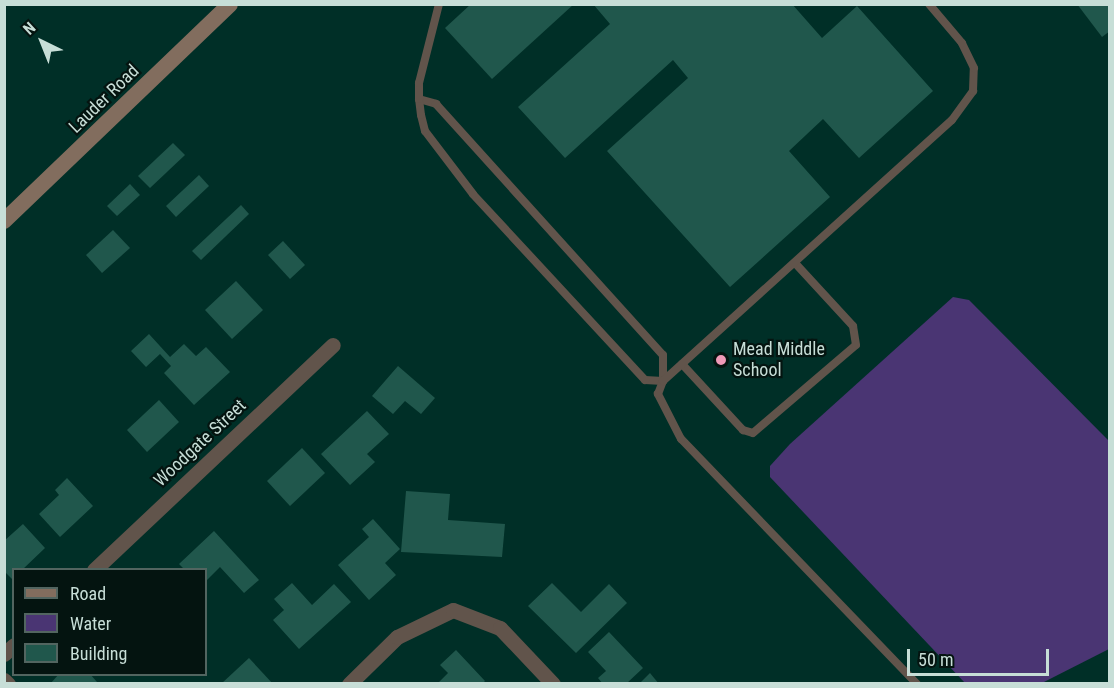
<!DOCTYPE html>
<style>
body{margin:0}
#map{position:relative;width:1114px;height:688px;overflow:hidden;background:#002f27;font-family:"Roboto Condensed",sans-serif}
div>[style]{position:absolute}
.water>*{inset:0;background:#4a3573}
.building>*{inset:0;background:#20574c}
.service>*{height:8px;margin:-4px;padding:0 4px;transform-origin:4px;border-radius:4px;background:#61544b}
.minor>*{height:15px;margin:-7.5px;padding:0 7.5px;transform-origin:7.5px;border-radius:7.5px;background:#61544b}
.secondary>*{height:16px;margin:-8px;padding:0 8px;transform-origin:8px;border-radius:8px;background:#826d5e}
.dots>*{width:16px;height:16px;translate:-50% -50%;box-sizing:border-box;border:3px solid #041410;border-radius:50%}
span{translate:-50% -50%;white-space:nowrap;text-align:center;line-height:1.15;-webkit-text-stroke:4.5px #041410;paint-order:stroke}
.street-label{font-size:18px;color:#c7ded7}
.poi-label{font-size:18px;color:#c7ded7}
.left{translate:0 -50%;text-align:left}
.frame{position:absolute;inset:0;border:6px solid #c7ded7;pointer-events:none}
.legend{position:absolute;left:12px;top:568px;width:195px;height:108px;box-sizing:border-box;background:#041410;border:2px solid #526560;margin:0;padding:8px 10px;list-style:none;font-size:18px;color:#c7ded7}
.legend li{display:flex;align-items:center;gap:12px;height:30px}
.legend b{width:30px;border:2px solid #526560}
.north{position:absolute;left:12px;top:12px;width:60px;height:60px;-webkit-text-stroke:4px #041410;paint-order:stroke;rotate:317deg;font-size:16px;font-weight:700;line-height:24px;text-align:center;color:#c7ded7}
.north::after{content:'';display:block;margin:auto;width:21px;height:27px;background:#c7ded7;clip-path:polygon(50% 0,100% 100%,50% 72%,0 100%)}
.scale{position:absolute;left:907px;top:649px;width:142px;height:27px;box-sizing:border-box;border:3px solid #c7ded7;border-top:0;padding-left:8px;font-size:18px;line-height:21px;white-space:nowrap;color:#c7ded7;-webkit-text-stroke:4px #041410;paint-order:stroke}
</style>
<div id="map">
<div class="water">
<i style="clip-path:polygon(953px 297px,969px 300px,1109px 441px,1109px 649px,1042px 683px,965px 683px,770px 477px,770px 466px,790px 444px)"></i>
</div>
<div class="building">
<i style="clip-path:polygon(471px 4px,574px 4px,492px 79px,445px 28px)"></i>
<i style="clip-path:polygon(593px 4px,792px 4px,822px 38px,857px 6px,933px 91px,859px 158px,823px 119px,789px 151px,830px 197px,730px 287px,607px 151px,688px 78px,673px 60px,565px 158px,518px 107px,610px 24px)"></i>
<i style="clip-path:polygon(1077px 4px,1110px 4px,1110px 31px,1102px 37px)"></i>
<i style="clip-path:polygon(173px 143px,185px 155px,150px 188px,138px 176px)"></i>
<i style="clip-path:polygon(199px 175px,209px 186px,176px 217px,166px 206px)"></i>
<i style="clip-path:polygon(130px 184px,140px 195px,117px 216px,107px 206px)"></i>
<i style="clip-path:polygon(241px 205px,249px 214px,201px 260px,192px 251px)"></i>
<i style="clip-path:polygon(113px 230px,130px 248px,102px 273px,86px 255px)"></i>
<i style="clip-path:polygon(283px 241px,305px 265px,290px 279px,268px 255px)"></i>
<i style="clip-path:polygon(236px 281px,263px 310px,232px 339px,205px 310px)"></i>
<i style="clip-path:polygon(149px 334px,170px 357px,184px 344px,196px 356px,206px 347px,230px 372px,194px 405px,164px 373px,171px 366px,160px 354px,146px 367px,131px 351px)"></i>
<i style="clip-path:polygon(398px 366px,435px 398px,421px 414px,405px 401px,393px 414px,372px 396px)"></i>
<i style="clip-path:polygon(159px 400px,179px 422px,147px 452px,127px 430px)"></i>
<i style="clip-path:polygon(367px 411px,389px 434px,367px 454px,375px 462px,350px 485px,321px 454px)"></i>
<i style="clip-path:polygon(302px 448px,325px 473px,290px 506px,267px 481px)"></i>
<i style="clip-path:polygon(67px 478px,93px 506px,60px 537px,39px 514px,59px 495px,55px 490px)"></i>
<i style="clip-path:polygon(406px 491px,450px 494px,448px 520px,505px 524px,502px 557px,401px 552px)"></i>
<i style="clip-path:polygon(373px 519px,400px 549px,385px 563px,396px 575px,369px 600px,338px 565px,369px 537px,362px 529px)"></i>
<i style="clip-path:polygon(23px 524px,45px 548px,22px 570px,14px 570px,12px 579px,4px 571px,4px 541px)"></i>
<i style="clip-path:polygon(214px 531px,259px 580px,244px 593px,220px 567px,206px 581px,206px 570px,185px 570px,179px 564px)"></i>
<i style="clip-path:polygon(292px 583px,312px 605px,334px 584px,351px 602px,299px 649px,273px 620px,284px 610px,274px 599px)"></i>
<i style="clip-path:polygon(552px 583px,581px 612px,609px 584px,627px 603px,576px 653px,528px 606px)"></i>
<i style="clip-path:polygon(609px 632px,643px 668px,626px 684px,603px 684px,598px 678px,606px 671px,588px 652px)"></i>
<i style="clip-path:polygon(456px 650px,485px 681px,482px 684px,437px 684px,448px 673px,440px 665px)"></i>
<i style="clip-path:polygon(249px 658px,273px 684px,221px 684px)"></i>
<i style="clip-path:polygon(650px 673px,659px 684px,639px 684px)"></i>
<i style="clip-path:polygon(59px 674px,90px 674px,97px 682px,50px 684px)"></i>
</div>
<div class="service">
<i style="left:419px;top:99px;width:18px;rotate:16deg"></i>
<i style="left:436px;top:104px;width:338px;rotate:47.9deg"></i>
<i style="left:663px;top:355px;width:26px;rotate:90deg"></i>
<i style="left:663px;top:381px;width:18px;rotate:-177deg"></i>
<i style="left:645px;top:380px;width:253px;rotate:-132.8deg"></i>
<i style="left:473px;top:194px;width:79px;rotate:-127.3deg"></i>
<i style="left:425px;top:131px;width:16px;rotate:-104deg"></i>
<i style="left:421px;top:115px;width:16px;rotate:-97deg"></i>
<i style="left:419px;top:99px;width:16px;rotate:-90deg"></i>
<i style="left:419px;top:83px;width:81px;rotate:-75.8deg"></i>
<i style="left:682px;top:364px;width:90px;rotate:47.3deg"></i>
<i style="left:743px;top:430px;width:10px;rotate:17deg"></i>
<i style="left:753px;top:433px;width:135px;rotate:-40.5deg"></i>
<i style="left:856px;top:345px;width:19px;rotate:-99deg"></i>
<i style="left:853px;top:326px;width:86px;rotate:-132.6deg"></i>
<i style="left:917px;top:684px;width:340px;rotate:-133.9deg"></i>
<i style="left:681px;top:439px;width:51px;rotate:-117.1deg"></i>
<i style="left:658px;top:394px;width:14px;rotate:-69deg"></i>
<i style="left:663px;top:381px;width:389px;rotate:-42.1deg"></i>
<i style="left:952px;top:120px;width:36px;rotate:-54deg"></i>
<i style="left:973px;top:91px;width:23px;rotate:-88deg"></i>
<i style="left:974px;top:68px;width:28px;rotate:-116deg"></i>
<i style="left:962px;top:43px;width:51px;rotate:-130.2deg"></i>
</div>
<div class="minor">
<i style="left:94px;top:570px;width:328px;rotate:-43.3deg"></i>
<i style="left:4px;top:654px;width:13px;rotate:-42deg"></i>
<i style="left:4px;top:680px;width:6px;rotate:45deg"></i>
<i style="left:349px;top:684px;width:67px;rotate:-44.4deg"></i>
<i style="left:397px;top:637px;width:62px;rotate:-25.7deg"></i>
<i style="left:453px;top:610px;width:50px;rotate:21deg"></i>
<i style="left:500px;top:628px;width:77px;rotate:46.6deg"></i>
</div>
<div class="secondary">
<i style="left:4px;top:221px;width:313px;rotate:-43.8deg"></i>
</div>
<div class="dots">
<i style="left:721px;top:360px;background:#ef9ab8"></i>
</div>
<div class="street-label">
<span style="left:104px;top:99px;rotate:-44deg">Lauder Road</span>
<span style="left:200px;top:443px;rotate:-43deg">Woodgate Street</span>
</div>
<div class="poi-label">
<span class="left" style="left:733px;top:360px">Mead Middle<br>School</span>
</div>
<div class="frame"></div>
<ul class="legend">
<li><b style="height:8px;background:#826d5e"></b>Road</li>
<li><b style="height:16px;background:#4a3573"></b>Water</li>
<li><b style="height:16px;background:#20574c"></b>Building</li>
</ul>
<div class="north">N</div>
<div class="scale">50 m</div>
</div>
